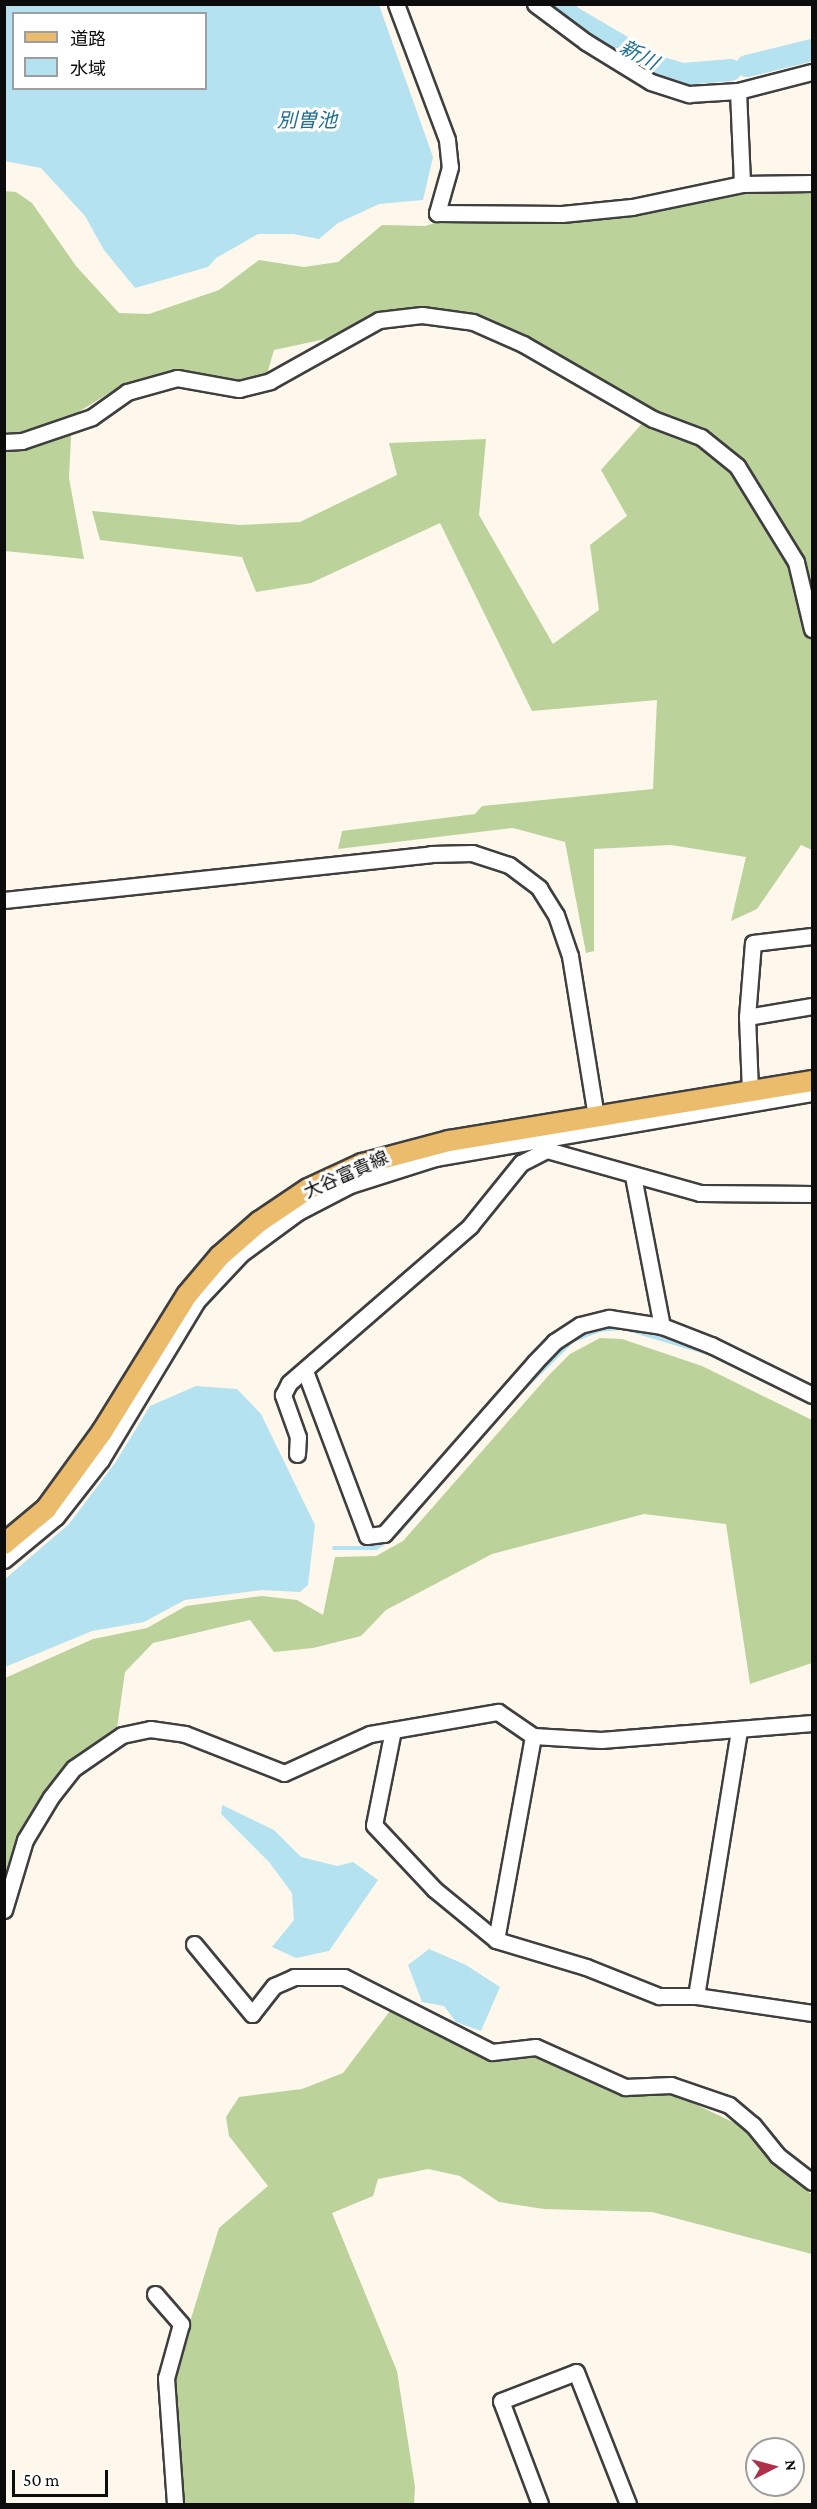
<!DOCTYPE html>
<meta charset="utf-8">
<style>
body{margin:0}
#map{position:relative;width:817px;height:2509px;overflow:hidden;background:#fdf7ec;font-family:"Crimson Pro","Noto Sans JP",serif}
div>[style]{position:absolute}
.forest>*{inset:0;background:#bbd39a}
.water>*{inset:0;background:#b5e2f0}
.stream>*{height:4px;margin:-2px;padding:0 2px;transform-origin:2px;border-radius:2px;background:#b5e2f0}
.river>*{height:22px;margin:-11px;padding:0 11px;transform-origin:11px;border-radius:11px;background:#b5e2f0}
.roads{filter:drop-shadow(2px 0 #3f3f3f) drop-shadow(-2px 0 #3f3f3f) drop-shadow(0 2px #3f3f3f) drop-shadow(0 -2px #3f3f3f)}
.minor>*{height:15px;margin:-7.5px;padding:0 7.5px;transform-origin:7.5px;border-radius:7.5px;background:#fff}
.major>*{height:20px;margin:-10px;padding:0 10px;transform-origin:10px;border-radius:10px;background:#ecbc6d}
span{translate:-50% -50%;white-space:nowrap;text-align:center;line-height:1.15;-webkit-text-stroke:6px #fff;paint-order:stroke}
.street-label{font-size:18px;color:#0c0c0c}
.water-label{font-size:20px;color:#216f91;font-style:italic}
.frame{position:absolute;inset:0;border:6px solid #0c0c0c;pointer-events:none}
.legend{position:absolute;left:12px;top:12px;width:195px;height:78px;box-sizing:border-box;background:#fff;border:2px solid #9e9e9e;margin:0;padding:8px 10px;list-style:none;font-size:18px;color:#0c0c0c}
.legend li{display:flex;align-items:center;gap:12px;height:30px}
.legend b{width:30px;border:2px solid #9e9e9e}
.north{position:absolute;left:745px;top:2437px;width:60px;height:60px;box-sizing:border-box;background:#fff;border:2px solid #9e9e9e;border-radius:50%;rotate:84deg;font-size:16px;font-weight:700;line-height:24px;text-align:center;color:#0c0c0c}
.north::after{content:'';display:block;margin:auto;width:21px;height:27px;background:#ae3148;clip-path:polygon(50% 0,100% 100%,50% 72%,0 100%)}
.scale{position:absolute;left:12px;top:2470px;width:96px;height:27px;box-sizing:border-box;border:3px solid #0c0c0c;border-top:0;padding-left:8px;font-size:18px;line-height:21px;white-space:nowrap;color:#0c0c0c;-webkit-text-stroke:4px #fff;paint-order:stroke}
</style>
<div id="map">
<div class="forest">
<i style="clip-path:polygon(812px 190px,812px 850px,801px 845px,757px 909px,731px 921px,746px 857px,671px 845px,594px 849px,594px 951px,586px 953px,565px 842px,513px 828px,338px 849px,342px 831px,475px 814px,482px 806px,653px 789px,657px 700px,532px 711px,440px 523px,311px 583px,256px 592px,242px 557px,100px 540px,92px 511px,240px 525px,300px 522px,397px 475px,389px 443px,486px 439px,479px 515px,553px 644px,599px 610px,590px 545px,627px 516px,601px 470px,653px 411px,477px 316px,420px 308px,375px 312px,330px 338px,274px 350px,267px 374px,234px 381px,178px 371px,122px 385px,72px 416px,69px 478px,84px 559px,5px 551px,4px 191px,16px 192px,32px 203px,76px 266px,119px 313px,149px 314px,219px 290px,259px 260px,304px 267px,338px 262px,382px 225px,425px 226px,442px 221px,561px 222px,634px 215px,740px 192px)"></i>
<i style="clip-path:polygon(600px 1338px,622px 1339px,702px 1366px,812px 1420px,812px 1663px,750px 1684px,726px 1524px,644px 1514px,492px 1554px,386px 1610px,361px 1636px,313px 1648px,274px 1652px,250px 1620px,153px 1643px,125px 1672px,117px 1728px,67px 1766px,26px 1820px,5px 1875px,5px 1678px,93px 1639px,147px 1628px,186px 1606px,262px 1596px,297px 1600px,323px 1615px,335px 1557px,376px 1556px,403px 1541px,549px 1375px,570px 1354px)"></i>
<i style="clip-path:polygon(390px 2011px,488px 2059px,536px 2055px,620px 2093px,670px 2092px,739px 2125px,812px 2195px,812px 2254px,652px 2212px,544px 2209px,499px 2202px,460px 2176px,428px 2169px,378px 2179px,373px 2196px,332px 2213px,397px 2371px,415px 2487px,414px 2504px,183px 2504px,173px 2377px,219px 2228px,268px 2186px,229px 2136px,226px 2117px,239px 2097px,302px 2089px,343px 2073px)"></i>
</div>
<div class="water">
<i style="clip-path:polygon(evenodd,4px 5px,379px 5px,433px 157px,423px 200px,379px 204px,338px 223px,319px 239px,293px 234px,258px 234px,216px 258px,208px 267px,135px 288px,104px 250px,85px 216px,41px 168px,5px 161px,4px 5px,14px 14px,206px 14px,206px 88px,14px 88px,14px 14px)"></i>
<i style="clip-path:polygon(196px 1386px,237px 1389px,261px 1414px,315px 1525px,308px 1585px,300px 1592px,262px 1590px,185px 1600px,144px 1622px,92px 1631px,5px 1667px,5px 1579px,69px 1524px,115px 1463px,150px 1406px)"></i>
<i style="clip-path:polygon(222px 1805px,274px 1830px,301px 1857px,337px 1866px,353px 1862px,378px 1880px,329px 1951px,296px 1958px,272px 1947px,294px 1920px,292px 1893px,269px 1862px,221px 1814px)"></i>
<i style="clip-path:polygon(429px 1949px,466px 1965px,500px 1987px,481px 2031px,456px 2022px,444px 2006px,422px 2002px,408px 1965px)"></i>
</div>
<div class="stream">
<i style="left:508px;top:1404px;width:90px;rotate:-44.5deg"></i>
<i style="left:572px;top:1341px;width:29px;rotate:-22deg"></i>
<i style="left:599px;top:1330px;width:25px;rotate:-5deg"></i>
<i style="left:624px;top:1328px;width:88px;rotate:16.6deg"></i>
<i style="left:708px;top:1353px;width:116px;rotate:26.1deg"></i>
<i style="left:334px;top:1548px;width:42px"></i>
<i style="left:376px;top:1548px;width:27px;rotate:-34deg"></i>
<i style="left:398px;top:1533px;width:132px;rotate:-49.9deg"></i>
</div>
<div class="river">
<i style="left:557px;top:4px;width:20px;rotate:41deg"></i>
<i style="left:572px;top:17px;width:97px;rotate:30.3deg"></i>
<i style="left:656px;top:66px;width:28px;rotate:17deg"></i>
<i style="left:683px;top:74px;width:48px;rotate:-4.8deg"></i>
<i style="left:747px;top:66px;width:67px;rotate:-13.8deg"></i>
</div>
<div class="roads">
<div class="minor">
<i style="left:396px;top:4px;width:145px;rotate:69.4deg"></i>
<i style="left:447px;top:140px;width:27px;rotate:84deg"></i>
<i style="left:450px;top:167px;width:48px;rotate:105.8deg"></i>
<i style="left:437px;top:213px;width:125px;rotate:0.5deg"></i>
<i style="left:562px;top:214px;width:70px;rotate:-5.7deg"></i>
<i style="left:632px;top:207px;width:112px;rotate:-11.8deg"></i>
<i style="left:742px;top:184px;width:70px;rotate:-0.8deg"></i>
<i style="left:535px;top:4px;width:64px;rotate:36.7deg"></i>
<i style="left:586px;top:42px;width:76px;rotate:31.6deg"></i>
<i style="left:651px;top:82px;width:40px;rotate:18deg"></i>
<i style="left:689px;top:94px;width:49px;rotate:-3.5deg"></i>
<i style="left:738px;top:91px;width:76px;rotate:-14.4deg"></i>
<i style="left:738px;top:91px;width:93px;rotate:87.5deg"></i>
<i style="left:4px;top:442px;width:18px;rotate:-3deg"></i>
<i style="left:22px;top:441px;width:74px;rotate:-18.9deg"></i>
<i style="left:92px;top:417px;width:43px;rotate:-35.5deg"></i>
<i style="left:127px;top:392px;width:52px;rotate:-15.6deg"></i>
<i style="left:177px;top:378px;width:63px;rotate:10.1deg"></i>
<i style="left:239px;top:389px;width:32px;rotate:-14deg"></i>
<i style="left:270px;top:381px;width:125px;rotate:-29.2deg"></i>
<i style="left:379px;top:320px;width:43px;rotate:-6.6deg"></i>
<i style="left:422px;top:315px;width:51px;rotate:7.8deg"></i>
<i style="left:473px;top:322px;width:55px;rotate:23.7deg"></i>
<i style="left:523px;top:344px;width:150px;rotate:30deg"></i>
<i style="left:653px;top:419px;width:51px;rotate:20.6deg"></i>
<i style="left:701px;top:437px;width:46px;rotate:38.9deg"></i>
<i style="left:737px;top:466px;width:113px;rotate:58.4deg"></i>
<i style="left:796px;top:562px;width:69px;rotate:76.6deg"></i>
<i style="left:4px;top:900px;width:429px;rotate:-6.1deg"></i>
<i style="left:431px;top:854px;width:41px;rotate:-1.4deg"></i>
<i style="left:472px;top:853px;width:39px;rotate:18deg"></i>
<i style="left:509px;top:865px;width:38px;rotate:37deg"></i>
<i style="left:539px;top:888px;width:32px;rotate:58deg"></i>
<i style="left:556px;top:915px;width:43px;rotate:71.1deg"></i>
<i style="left:570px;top:956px;width:162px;rotate:80.8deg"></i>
<i style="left:747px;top:1017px;width:66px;rotate:-9.6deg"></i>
<i style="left:750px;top:1091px;width:74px;rotate:-92.3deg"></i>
<i style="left:747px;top:1017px;width:74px;rotate:-85.4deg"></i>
<i style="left:753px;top:943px;width:59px;rotate:-6.8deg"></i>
<i style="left:633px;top:1176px;width:153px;rotate:79.1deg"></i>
<i style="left:305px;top:1371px;width:176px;rotate:69.4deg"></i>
<i style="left:367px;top:1536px;width:17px;rotate:-7deg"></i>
<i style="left:384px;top:1534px;width:229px;rotate:-48.7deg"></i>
<i style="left:535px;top:1362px;width:28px;rotate:-46deg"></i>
<i style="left:554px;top:1342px;width:31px;rotate:-33deg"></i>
<i style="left:580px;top:1325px;width:30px;rotate:-14deg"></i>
<i style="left:609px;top:1318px;width:54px;rotate:8.6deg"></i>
<i style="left:662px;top:1326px;width:53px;rotate:21.2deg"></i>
<i style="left:711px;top:1345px;width:113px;rotate:26.3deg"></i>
<i style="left:297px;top:1454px;width:17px;rotate:-87deg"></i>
<i style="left:298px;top:1437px;width:45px;rotate:-109.7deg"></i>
<i style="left:283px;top:1395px;width:13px;rotate:-63deg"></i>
<i style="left:289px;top:1383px;width:240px;rotate:-40.9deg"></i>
<i style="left:470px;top:1226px;width:81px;rotate:-51deg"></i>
<i style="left:521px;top:1163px;width:29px;rotate:-27deg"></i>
<i style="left:547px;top:1150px;width:159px;rotate:15.7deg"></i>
<i style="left:700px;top:1193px;width:112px;rotate:0.5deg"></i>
<i style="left:4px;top:1560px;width:67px;rotate:-39.6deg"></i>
<i style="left:56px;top:1517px;width:73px;rotate:-51.7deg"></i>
<i style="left:101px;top:1460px;width:186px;rotate:-58.9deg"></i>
<i style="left:197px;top:1301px;width:64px;rotate:-46.9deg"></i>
<i style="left:241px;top:1254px;width:71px;rotate:-36.4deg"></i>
<i style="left:298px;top:1212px;width:59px;rotate:-27.4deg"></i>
<i style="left:350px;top:1185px;width:89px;rotate:-17.6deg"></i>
<i style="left:435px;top:1158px;width:383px;rotate:-9.8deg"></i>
<i style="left:393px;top:1730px;width:97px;rotate:101.3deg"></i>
<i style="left:374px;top:1825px;width:88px;rotate:46.8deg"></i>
<i style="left:434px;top:1889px;width:80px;rotate:39.4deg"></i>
<i style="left:496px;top:1940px;width:94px;rotate:16.7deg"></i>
<i style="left:586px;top:1967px;width:79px;rotate:21.7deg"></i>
<i style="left:659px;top:1996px;width:37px"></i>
<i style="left:696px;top:1996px;width:117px;rotate:8.3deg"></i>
<i style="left:4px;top:1910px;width:73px;rotate:-73.3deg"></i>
<i style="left:25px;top:1840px;width:50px;rotate:-58.8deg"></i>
<i style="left:51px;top:1797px;width:37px;rotate:-52deg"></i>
<i style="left:74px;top:1768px;width:58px;rotate:-34.5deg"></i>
<i style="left:122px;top:1735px;width:29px;rotate:-12deg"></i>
<i style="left:150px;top:1729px;width:35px;rotate:8deg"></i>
<i style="left:185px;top:1734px;width:106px;rotate:21.5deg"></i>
<i style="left:284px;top:1773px;width:94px;rotate:-24.4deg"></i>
<i style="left:370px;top:1734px;width:130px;rotate:-9.8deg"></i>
<i style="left:498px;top:1712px;width:42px;rotate:34.4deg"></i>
<i style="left:533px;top:1736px;width:68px;rotate:3.4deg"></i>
<i style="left:601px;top:1740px;width:212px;rotate:-4.6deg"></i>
<i style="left:496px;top:1940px;width:207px;rotate:-79.7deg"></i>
<i style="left:194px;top:1944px;width:91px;rotate:50.4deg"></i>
<i style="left:252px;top:2014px;width:36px;rotate:-52deg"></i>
<i style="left:274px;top:1986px;width:22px;rotate:-24deg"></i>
<i style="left:294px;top:1977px;width:50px"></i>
<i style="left:344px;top:1977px;width:166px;rotate:26.9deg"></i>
<i style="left:492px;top:2052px;width:44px;rotate:-6.5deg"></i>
<i style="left:536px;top:2047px;width:98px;rotate:24.2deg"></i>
<i style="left:625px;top:2087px;width:46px;rotate:-2.5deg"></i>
<i style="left:671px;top:2085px;width:61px;rotate:19deg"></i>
<i style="left:729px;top:2105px;width:31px;rotate:40deg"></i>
<i style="left:753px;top:2125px;width:38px;rotate:51deg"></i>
<i style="left:777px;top:2155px;width:44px;rotate:37.6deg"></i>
<i style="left:696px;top:1996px;width:269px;rotate:-80.8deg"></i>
<i style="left:155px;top:2294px;width:40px;rotate:49deg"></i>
<i style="left:181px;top:2324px;width:56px;rotate:105.5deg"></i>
<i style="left:166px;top:2378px;width:126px;rotate:85.9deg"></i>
<i style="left:540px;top:2504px;width:110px;rotate:-110.7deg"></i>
<i style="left:501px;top:2401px;width:80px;rotate:-21.1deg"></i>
<i style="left:576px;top:2372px;width:142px;rotate:68.5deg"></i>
</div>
<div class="major">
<i style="left:4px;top:1544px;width:55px;rotate:-39.8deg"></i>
<i style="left:46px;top:1509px;width:95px;rotate:-54deg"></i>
<i style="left:102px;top:1432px;width:161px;rotate:-58.2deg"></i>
<i style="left:187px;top:1295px;width:51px;rotate:-49.8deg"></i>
<i style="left:220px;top:1256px;width:52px;rotate:-41.1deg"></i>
<i style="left:259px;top:1222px;width:59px;rotate:-34deg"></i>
<i style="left:308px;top:1189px;width:60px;rotate:-24.8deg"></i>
<i style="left:362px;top:1164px;width:90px;rotate:-14.8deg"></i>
<i style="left:449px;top:1141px;width:368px;rotate:-9.4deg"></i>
</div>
</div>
<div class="street-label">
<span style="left:346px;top:1175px;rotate:-24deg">大谷富貴線</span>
</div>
<div class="water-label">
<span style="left:639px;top:55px;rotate:28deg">新川</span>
<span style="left:307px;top:120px">別曽池</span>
</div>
<div class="frame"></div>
<ul class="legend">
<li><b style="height:8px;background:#ecbc6d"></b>道路</li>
<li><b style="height:16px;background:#b5e2f0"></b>水域</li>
</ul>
<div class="north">N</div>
<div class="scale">50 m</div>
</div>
